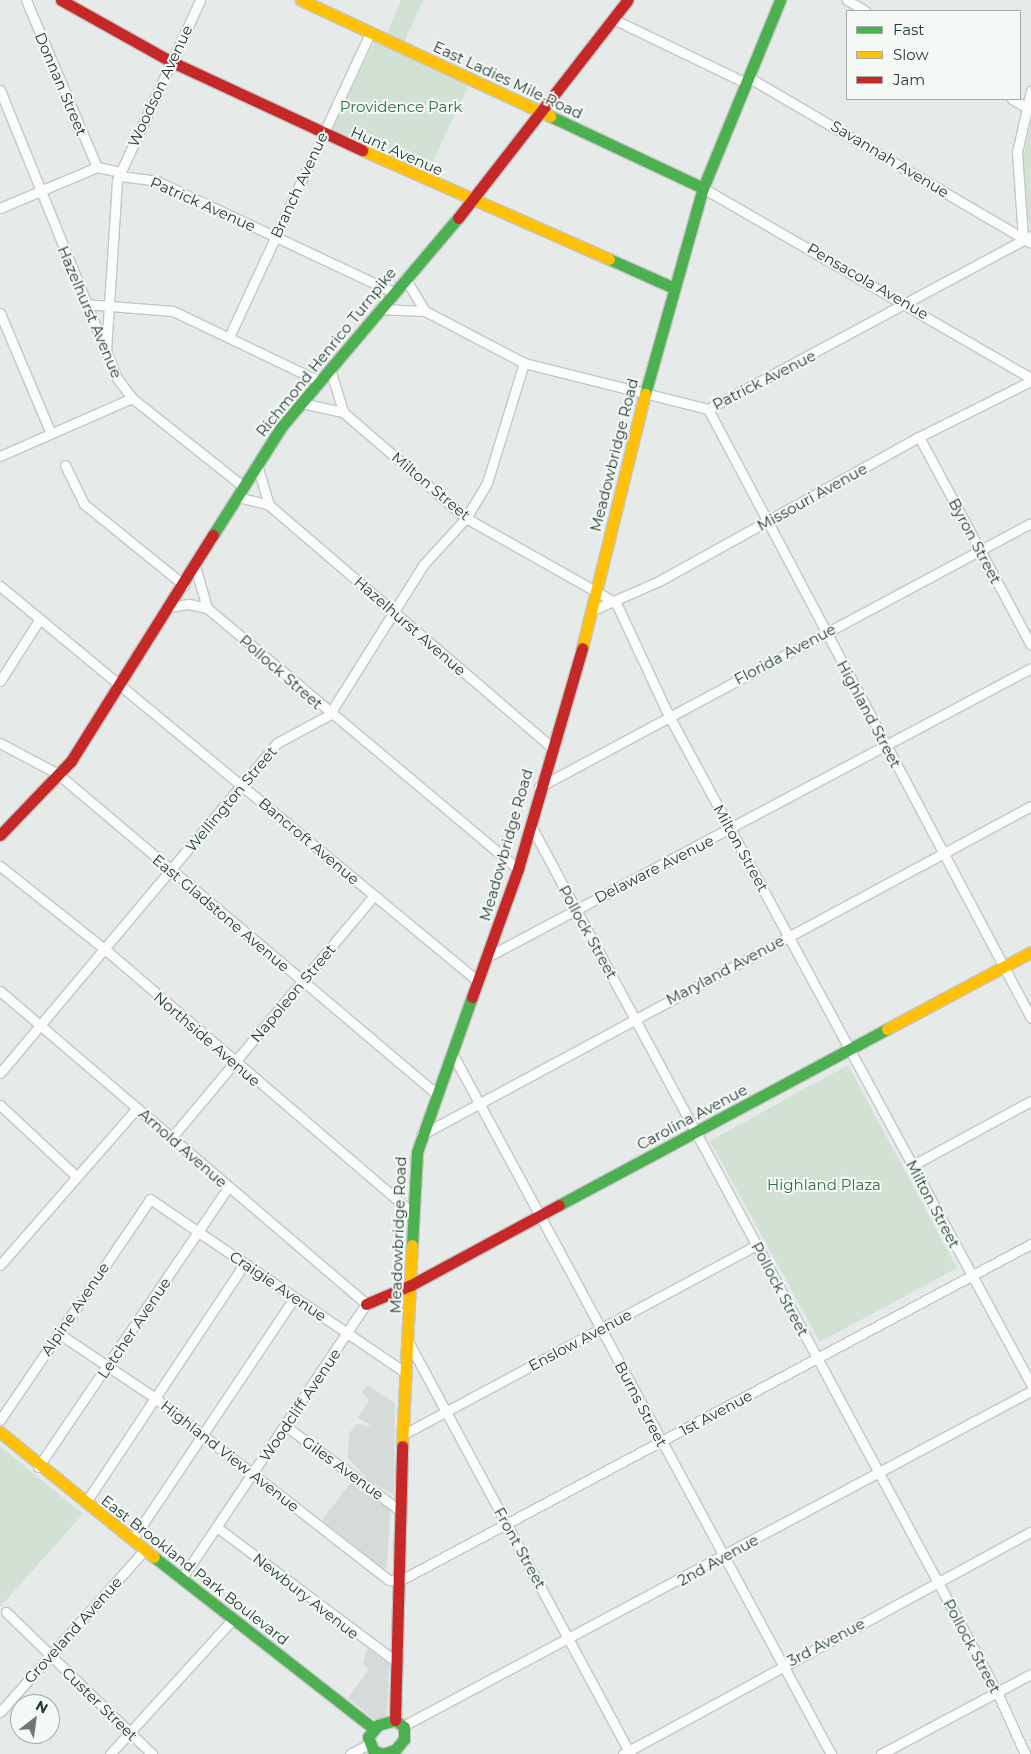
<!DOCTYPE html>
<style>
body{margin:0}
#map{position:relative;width:1031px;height:1754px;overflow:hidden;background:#e6eae8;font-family:Montserrat,sans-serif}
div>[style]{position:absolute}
.built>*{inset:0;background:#d4dbd8}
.green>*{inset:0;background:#d1e2d5}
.roads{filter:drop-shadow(1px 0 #c3c7c5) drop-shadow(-1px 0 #c3c7c5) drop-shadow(0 1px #c3c7c5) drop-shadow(0 -1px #c3c7c5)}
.street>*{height:9px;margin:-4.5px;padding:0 4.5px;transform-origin:4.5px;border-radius:4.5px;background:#fbfcfc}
.fast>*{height:11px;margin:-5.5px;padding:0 5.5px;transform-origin:5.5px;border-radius:5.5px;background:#4caf50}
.slow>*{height:11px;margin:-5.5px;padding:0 5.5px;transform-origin:5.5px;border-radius:5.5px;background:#ffc107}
.jam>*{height:11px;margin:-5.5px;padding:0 5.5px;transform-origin:5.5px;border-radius:5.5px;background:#c62828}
span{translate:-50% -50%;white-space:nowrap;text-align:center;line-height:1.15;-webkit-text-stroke:4px #f4f9f6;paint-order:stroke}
.street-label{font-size:15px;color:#253c35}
.park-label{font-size:15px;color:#326f48}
.legend{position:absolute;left:846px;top:10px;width:175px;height:90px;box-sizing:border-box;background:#f4f9f6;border:1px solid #a1ada9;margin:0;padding:6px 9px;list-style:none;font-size:15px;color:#253c35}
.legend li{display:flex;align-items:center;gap:10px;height:25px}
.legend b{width:25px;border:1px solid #a1ada9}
.north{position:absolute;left:10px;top:1694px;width:50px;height:50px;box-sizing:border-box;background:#f4f9f6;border:1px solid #a1ada9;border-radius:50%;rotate:30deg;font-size:14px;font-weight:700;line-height:20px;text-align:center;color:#253c35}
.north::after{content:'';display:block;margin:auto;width:18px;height:22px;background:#697974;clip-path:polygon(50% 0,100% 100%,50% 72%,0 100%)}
</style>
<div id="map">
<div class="built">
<i style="clip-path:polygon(367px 1385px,395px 1403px,394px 1495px,370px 1481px,348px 1458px,349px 1433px,357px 1424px,373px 1427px,358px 1417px,369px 1401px,362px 1392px)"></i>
<i style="clip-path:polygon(352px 1481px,390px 1510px,387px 1567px,383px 1569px,322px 1520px)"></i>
<i style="clip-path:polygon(367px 1648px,389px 1664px,387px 1715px,379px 1723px,348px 1698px,369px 1669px,363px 1664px)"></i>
</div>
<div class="green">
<i style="clip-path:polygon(401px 0,423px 0,404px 43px,387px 34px)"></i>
<i style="clip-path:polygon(375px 40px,469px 84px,427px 174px,332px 129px)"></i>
<i style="clip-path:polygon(1031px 122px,1031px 227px,1024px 212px,1022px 162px)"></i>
<i style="clip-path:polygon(848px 1065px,957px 1268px,820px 1342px,710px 1141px)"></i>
<i style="clip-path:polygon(0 1446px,83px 1514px,0 1607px)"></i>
</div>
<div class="roads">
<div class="street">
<i style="left:26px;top:0;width:181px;rotate:67deg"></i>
<i style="left:847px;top:0;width:21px;rotate:31deg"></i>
<i style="left:613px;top:19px;width:148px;rotate:25.7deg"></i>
<i style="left:748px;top:77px;width:328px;rotate:30.4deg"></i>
<i style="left:0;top:90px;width:311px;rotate:67.9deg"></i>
<i style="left:117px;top:378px;width:25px;rotate:53deg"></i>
<i style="left:132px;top:398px;width:143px;rotate:38.5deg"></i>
<i style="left:1012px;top:99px;width:20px;rotate:30deg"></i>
<i style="left:119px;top:176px;width:38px;rotate:7deg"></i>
<i style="left:157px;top:181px;width:261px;rotate:25.2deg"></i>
<i style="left:703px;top:188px;width:379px;rotate:30.1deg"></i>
<i style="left:0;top:208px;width:105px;rotate:-22.9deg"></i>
<i style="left:97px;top:167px;width:24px;rotate:12deg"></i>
<i style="left:1023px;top:238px;width:86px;rotate:-94deg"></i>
<i style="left:1017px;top:152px;width:63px;rotate:-77.1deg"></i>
<i style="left:405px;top:278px;width:39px;rotate:59deg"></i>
<i style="left:85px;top:304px;width:88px;rotate:4.5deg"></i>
<i style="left:173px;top:311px;width:162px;rotate:25.6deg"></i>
<i style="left:379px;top:309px;width:46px;rotate:2.5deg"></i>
<i style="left:425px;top:311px;width:112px;rotate:27.7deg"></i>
<i style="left:524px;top:363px;width:190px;rotate:14deg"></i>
<i style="left:708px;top:409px;width:366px;rotate:-28.2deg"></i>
<i style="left:0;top:313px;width:131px;rotate:67.1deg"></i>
<i style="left:229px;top:337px;width:335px;rotate:-65.1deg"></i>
<i style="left:106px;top:351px;width:171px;rotate:-86.3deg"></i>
<i style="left:117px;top:180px;width:198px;rotate:-65.2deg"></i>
<i style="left:330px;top:369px;width:44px;rotate:72.8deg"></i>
<i style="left:301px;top:403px;width:43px;rotate:12.1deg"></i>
<i style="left:343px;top:412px;width:162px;rotate:40.8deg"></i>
<i style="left:466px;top:518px;width:172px;rotate:29.5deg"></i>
<i style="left:616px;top:603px;width:125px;rotate:64.9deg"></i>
<i style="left:669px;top:716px;width:760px;rotate:61.55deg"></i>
<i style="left:708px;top:409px;width:689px;rotate:62.06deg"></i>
<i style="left:919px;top:437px;width:236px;rotate:61.7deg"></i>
<i style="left:0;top:456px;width:144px;rotate:-23.7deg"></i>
<i style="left:65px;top:465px;width:43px;rotate:64deg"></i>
<i style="left:84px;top:504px;width:129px;rotate:39deg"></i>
<i style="left:257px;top:465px;width:42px;rotate:73.3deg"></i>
<i style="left:238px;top:497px;width:32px;rotate:14deg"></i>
<i style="left:269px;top:505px;width:370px;rotate:40.6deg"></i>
<i style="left:195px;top:566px;width:44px;rotate:74.1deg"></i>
<i style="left:207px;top:608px;width:406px;rotate:40deg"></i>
<i style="left:0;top:586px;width:621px;rotate:39.58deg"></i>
<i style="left:169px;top:607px;width:20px;rotate:-9deg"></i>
<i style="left:189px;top:604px;width:18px;rotate:13deg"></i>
<i style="left:593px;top:610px;width:72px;rotate:-23.7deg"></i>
<i style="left:659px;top:581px;width:297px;rotate:-29deg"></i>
<i style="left:919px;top:437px;width:125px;rotate:-26.6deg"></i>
<i style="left:0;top:681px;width:72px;rotate:-57.4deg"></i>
<i style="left:0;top:743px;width:66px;rotate:28.1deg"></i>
<i style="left:58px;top:774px;width:495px;rotate:40.2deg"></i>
<i style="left:539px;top:787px;width:558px;rotate:-28.22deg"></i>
<i style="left:531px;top:826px;width:983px;rotate:61.72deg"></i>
<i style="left:997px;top:1692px;width:68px;rotate:65.7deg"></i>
<i style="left:0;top:866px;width:137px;rotate:38.5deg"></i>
<i style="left:107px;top:951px;width:401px;rotate:40.6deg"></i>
<i style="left:489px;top:956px;width:614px;rotate:-27.98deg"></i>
<i style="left:0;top:991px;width:482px;rotate:40.5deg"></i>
<i style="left:366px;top:1304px;width:331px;rotate:123.9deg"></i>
<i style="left:452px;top:1053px;width:797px;rotate:61.6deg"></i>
<i style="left:0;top:1073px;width:431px;rotate:-50deg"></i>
<i style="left:277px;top:743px;width:59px;rotate:-28.3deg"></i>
<i style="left:329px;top:715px;width:177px;rotate:-57.9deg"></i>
<i style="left:423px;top:565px;width:64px;rotate:-47.5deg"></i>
<i style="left:466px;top:518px;width:41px;rotate:-59deg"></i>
<i style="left:487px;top:483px;width:126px;rotate:-72.9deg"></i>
<i style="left:0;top:1105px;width:104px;rotate:43.1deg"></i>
<i style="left:421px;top:1135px;width:693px;rotate:-28.34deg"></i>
<i style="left:172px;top:1137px;width:315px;rotate:-50.1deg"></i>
<i style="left:913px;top:1165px;width:134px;rotate:-28.5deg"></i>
<i style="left:0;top:1265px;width:208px;rotate:-48.9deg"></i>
<i style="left:58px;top:1333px;width:117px;rotate:33.8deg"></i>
<i style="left:155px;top:1398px;width:296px;rotate:37.9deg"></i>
<i style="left:389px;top:1580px;width:10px;rotate:6deg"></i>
<i style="left:399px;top:1581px;width:716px;rotate:-28.07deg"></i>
<i style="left:409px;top:1343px;width:467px;rotate:61.7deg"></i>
<i style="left:0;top:1420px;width:267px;rotate:-55.8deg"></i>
<i style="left:150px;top:1199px;width:310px;rotate:34.2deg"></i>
<i style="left:287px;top:1427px;width:139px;rotate:36.5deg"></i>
<i style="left:404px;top:1434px;width:400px;rotate:-28.2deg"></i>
<i style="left:38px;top:1467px;width:338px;rotate:-55.8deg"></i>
<i style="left:86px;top:1502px;width:286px;rotate:-56.4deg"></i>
<i style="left:218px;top:1528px;width:221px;rotate:36.9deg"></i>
<i style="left:132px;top:1540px;width:291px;rotate:-56.2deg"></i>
<i style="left:6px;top:1612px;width:204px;rotate:44.2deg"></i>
<i style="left:0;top:1712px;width:218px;rotate:-48.3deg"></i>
<i style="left:403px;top:1726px;width:712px;rotate:-28.08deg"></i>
<i style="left:110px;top:1754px;width:183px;rotate:-47.7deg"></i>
<i style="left:350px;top:1754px;width:21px;rotate:-28deg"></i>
<i style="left:623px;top:1754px;width:464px;rotate:-28.6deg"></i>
<i style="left:881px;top:1754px;width:170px;rotate:-28.1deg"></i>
</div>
<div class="fast">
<i style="left:550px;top:116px;width:169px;rotate:25.2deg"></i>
<i style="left:609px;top:259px;width:71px;rotate:24deg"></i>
<i style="left:645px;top:394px;width:214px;rotate:-74.3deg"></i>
<i style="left:703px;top:188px;width:203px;rotate:-67.7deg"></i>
<i style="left:213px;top:535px;width:129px;rotate:-57.7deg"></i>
<i style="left:282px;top:426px;width:272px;rotate:-49.8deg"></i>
<i style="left:559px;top:1205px;width:372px;rotate:-28.2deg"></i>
<i style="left:412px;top:1245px;width:93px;rotate:-86.9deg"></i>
<i style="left:417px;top:1152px;width:164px;rotate:-70.5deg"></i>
<i style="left:154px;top:1557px;width:279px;rotate:38deg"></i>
<i style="left:382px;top:1754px;width:10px;rotate:-156deg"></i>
<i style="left:373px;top:1750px;width:14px;rotate:-111deg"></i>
<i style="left:368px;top:1737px;width:16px;rotate:-50deg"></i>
<i style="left:378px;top:1725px;width:18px;rotate:-16deg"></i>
<i style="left:395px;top:1720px;width:11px;rotate:38deg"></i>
<i style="left:404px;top:1727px;width:12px;rotate:90deg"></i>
<i style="left:404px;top:1739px;width:14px;rotate:129deg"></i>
<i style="left:395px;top:1750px;width:13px;rotate:162deg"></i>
</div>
<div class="slow">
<i style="left:301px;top:0;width:275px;rotate:25deg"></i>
<i style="left:362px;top:150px;width:270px;rotate:23.8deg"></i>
<i style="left:582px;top:648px;width:262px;rotate:-76.1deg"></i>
<i style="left:887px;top:1029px;width:163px;rotate:-28.1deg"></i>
<i style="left:0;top:1432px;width:198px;rotate:39.1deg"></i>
<i style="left:402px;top:1446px;width:201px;rotate:-87.2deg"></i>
</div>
<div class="jam">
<i style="left:61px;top:0;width:125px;rotate:29.2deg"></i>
<i style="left:170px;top:61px;width:212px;rotate:24.9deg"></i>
<i style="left:458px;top:218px;width:276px;rotate:-52.1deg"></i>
<i style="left:0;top:835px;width:103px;rotate:-46.2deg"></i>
<i style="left:71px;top:761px;width:267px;rotate:-57.9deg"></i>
<i style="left:472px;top:997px;width:136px;rotate:-70.2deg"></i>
<i style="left:518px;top:869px;width:230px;rotate:-73.8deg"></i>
<i style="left:366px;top:1304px;width:49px;rotate:-22.9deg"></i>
<i style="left:411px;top:1285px;width:168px;rotate:-28.4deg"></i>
<i style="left:395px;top:1720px;width:274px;rotate:-88.5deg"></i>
</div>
</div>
<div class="street-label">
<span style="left:508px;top:80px;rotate:25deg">East Ladies Mile Road</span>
<span style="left:61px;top:84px;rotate:67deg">Donnan Street</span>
<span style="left:160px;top:86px;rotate:-65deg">Woodson Avenue</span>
<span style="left:397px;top:151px;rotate:24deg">Hunt Avenue</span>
<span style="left:890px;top:159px;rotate:31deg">Savannah Avenue</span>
<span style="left:299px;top:185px;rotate:-65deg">Branch Avenue</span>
<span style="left:203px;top:204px;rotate:24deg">Patrick Avenue</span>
<span style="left:868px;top:281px;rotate:30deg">Pensacola Avenue</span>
<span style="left:90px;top:312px;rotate:67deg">Hazelhurst Avenue</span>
<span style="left:326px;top:352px;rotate:-51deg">Richmond Henrico Turnpike</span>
<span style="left:764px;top:380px;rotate:-27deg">Patrick Avenue</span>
<span style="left:614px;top:455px;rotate:-76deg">Meadowbridge Road</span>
<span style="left:431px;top:486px;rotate:40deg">Milton Street</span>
<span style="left:812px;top:497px;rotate:-29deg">Missouri Avenue</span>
<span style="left:975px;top:541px;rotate:62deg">Byron Street</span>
<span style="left:410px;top:626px;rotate:41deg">Hazelhurst Avenue</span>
<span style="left:785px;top:654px;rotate:-28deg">Florida Avenue</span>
<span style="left:281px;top:672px;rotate:41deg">Pollock Street</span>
<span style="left:869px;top:714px;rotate:62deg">Highland Street</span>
<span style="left:231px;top:799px;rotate:-50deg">Wellington Street</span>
<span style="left:309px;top:841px;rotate:40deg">Bancroft Avenue</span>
<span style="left:506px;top:845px;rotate:-74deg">Meadowbridge Road</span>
<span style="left:741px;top:848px;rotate:61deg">Milton Street</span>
<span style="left:654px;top:869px;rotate:-27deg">Delaware Avenue</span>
<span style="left:221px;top:913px;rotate:40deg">East Gladstone Avenue</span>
<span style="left:588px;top:932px;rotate:61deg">Pollock Street</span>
<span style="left:725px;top:970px;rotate:-28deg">Maryland Avenue</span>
<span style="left:293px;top:993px;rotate:-50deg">Napoleon Street</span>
<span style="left:207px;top:1039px;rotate:41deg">Northside Avenue</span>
<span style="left:692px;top:1117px;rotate:-28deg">Carolina Avenue</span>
<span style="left:183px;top:1148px;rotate:41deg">Arnold Avenue</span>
<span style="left:933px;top:1204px;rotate:62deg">Milton Street</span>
<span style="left:398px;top:1235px;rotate:-88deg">Meadowbridge Road</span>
<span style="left:278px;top:1286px;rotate:34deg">Craigie Avenue</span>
<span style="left:780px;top:1289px;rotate:62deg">Pollock Street</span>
<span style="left:75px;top:1309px;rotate:-56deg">Alpine Avenue</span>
<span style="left:134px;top:1328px;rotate:-56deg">Letcher Avenue</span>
<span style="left:580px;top:1340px;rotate:-28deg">Enslow Avenue</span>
<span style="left:641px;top:1404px;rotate:62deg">Burns Street</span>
<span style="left:300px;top:1405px;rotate:-56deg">Woodcliff Avenue</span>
<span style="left:716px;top:1413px;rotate:-28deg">1st Avenue</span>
<span style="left:230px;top:1456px;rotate:38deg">Highland View Avenue</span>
<span style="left:343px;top:1468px;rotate:36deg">Giles Avenue</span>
<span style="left:520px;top:1548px;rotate:61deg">Front Street</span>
<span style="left:718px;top:1560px;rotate:-29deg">2nd Avenue</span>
<span style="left:195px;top:1570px;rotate:38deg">East Brookland Park Boulevard</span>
<span style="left:306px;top:1596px;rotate:38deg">Newbury Avenue</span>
<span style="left:73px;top:1630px;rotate:-48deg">Groveland Avenue</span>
<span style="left:826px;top:1642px;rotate:-28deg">3rd Avenue</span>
<span style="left:972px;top:1646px;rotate:62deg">Pollock Street</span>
<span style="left:100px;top:1704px;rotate:44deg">Custer Street</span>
</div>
<div class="park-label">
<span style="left:401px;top:107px">Providence Park</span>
<span style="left:824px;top:1185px">Highland Plaza</span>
</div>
<ul class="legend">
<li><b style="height:6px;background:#4caf50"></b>Fast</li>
<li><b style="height:6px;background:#ffc107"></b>Slow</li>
<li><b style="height:6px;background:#c62828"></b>Jam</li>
</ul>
<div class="north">N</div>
</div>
